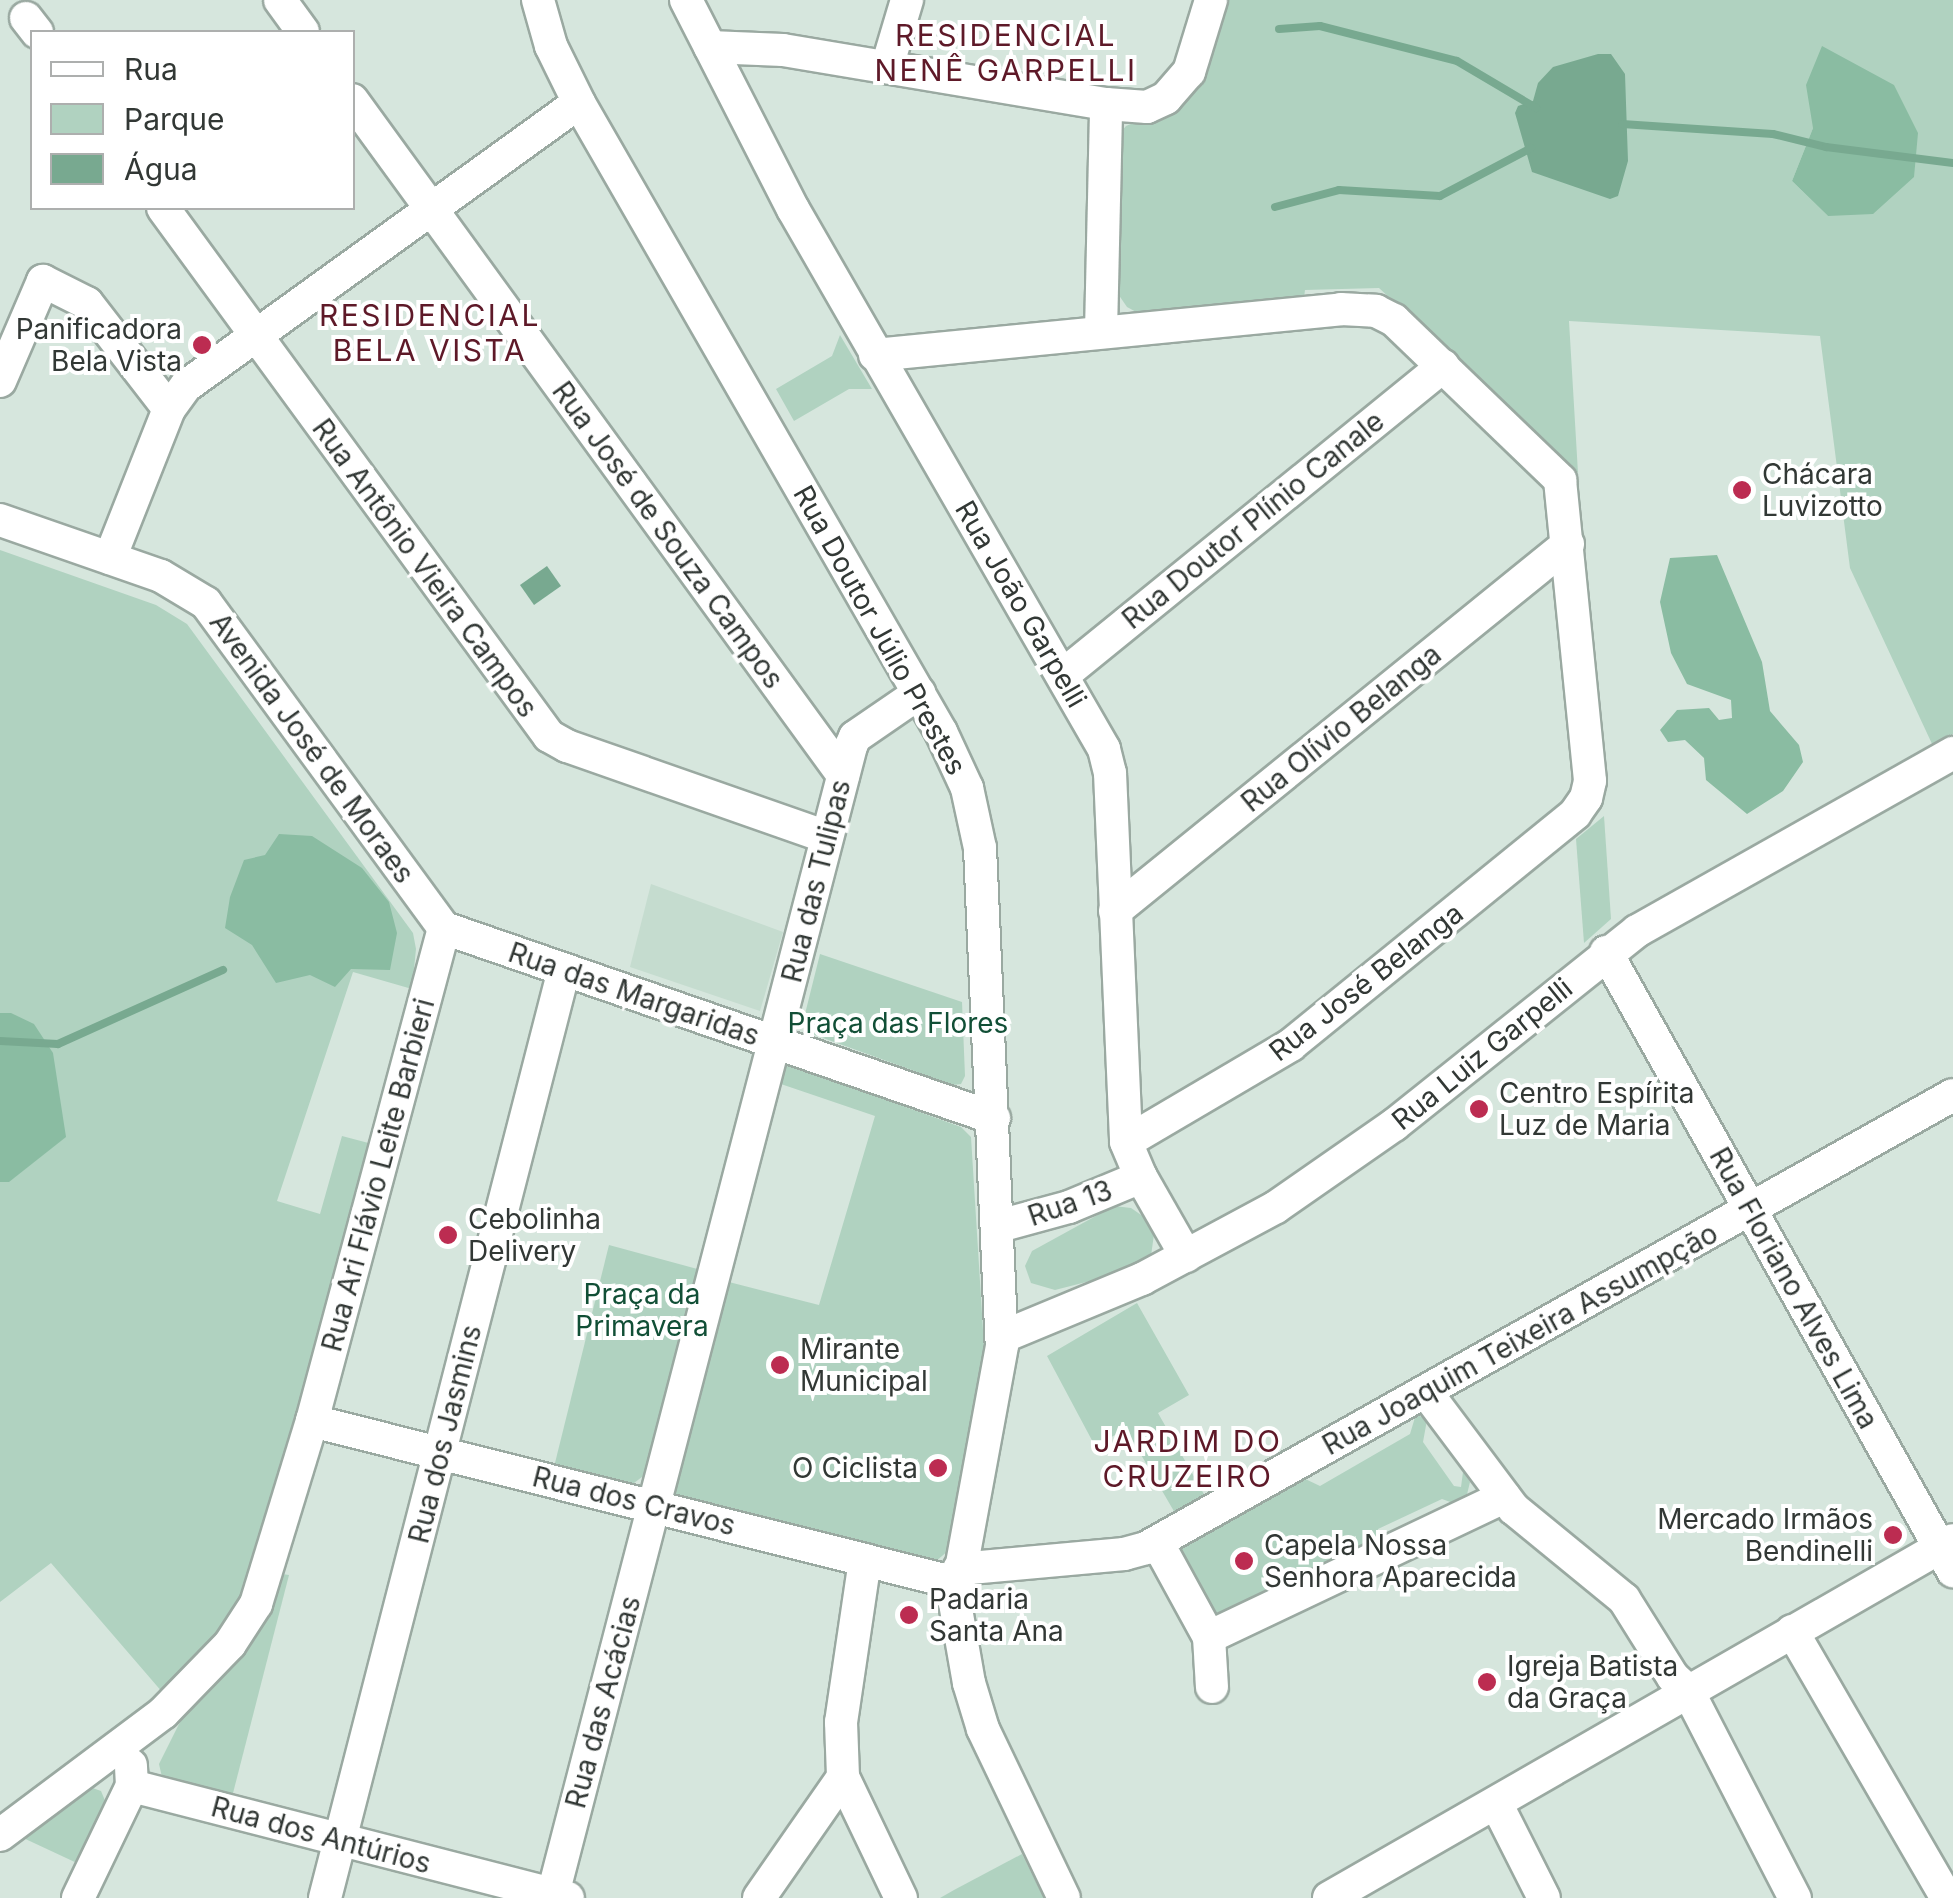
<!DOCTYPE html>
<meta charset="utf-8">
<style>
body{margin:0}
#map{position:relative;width:1953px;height:1898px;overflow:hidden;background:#d6e6dd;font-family:Inter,sans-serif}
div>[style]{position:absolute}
.built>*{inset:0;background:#c5dccf}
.green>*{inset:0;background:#b0d2c0}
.forest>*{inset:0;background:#8abca2}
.water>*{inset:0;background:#78a990}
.stream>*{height:8px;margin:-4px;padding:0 4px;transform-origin:4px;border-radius:4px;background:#78a990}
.roads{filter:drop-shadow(2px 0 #9aa9a1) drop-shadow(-2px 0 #9aa9a1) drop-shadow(0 2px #9aa9a1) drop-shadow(0 -2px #9aa9a1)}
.minor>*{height:32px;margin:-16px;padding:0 16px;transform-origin:16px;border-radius:16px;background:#fff}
.dots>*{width:28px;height:28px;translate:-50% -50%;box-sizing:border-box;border:5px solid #fff;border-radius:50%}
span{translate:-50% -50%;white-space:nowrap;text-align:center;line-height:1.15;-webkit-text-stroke:8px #fff;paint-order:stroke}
.poi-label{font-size:28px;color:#323835}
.right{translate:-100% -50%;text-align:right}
.left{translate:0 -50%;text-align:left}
.street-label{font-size:28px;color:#323835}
.park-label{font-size:28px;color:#114f36}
.neighbourhood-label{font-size:30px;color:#5e1928;letter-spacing:2.5px}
.legend{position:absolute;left:30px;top:30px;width:325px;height:180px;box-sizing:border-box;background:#fff;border:2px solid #adafae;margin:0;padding:12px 18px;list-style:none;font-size:30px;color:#323835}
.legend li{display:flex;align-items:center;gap:20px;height:50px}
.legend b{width:50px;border:2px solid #adafae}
</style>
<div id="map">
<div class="built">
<i style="clip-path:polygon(651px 884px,783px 932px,760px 1011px,630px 967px)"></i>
</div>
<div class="green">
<i style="clip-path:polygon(evenodd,1225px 0,1953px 0,1953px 734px,1933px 746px,1850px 568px,1820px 336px,1569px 321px,1578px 473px,1379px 288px,1305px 290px,1304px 298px,1140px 314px,1127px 307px,1116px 291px,1120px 133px,1126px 126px,1170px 107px,1225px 0,1813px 128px,1828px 216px,1792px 181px,1813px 128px)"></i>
<i style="clip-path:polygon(840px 335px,872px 389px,849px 389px,794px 421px,776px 389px,832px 356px)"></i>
<i style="clip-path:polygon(0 550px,156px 605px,187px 624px,413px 933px,416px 949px,412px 989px,353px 972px,277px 1201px,320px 1214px,342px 1136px,376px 1145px,310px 1390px,236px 1618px,163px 1693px,51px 1563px,0 1602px,0 1182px,9px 1182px,11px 1013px,0 1013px)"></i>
<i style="clip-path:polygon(1604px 816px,1611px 919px,1584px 943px,1576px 839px)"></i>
<i style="clip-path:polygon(820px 954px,962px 1002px,965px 1076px,961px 1084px,953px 1085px,812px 1034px,805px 1014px)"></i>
<i style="clip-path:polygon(793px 1062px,882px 1093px,881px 1098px,961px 1127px,971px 1137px,984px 1346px,989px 1348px,949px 1550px,935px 1562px,680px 1499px,676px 1494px,674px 1484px,725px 1281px,819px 1305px,875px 1116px,775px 1082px,780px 1069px)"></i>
<i style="clip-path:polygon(1114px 1206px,1131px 1208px,1147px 1219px,1154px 1234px,1151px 1256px,1133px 1270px,1055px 1290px,1031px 1283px,1025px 1266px,1032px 1251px)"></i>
<i style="clip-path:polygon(609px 1245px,701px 1270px,646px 1474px,630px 1486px,554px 1467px)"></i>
<i style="clip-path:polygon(1137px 1303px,1189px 1395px,1158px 1413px,1205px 1496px,1175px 1513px,1126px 1429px,1095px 1446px,1047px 1356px)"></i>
<i style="clip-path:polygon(1416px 1414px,1427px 1420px,1423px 1442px,1454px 1486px,1461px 1487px,1463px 1472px,1470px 1482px,1464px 1507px,1442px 1499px,1378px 1529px,1377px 1535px,1393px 1540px,1219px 1621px,1178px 1547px,1299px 1476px,1320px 1486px,1410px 1434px)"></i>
<i style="clip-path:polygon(282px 1574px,289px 1575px,232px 1797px,162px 1777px,159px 1764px,184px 1714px)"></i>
<i style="clip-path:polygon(87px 1786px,101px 1791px,106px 1803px,79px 1864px,19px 1836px)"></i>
<i style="clip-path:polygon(1022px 1854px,1044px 1898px,940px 1898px,954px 1890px)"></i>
</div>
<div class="forest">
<i style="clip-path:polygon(1822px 46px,1894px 85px,1918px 133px,1914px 177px,1873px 214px,1828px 216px,1792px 181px,1813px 128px,1806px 85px)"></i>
<i style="clip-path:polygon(1717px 555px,1762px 662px,1770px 711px,1799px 745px,1803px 762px,1783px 791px,1747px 814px,1706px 780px,1704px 758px,1685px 740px,1668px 742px,1660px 730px,1677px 710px,1709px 708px,1719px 720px,1732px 718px,1731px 700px,1687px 684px,1671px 653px,1660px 602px,1670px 558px)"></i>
<i style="clip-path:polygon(279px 834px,312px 836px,362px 868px,389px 902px,397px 933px,390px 970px,351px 969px,335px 987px,310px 975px,276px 983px,252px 945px,225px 928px,230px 897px,244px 860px,265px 855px)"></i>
<i style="clip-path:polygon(0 1013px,11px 1013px,34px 1024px,53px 1053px,66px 1137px,9px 1182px,0 1182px)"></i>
</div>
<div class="water">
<i style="clip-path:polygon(1598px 54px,1611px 54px,1625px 74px,1628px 161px,1618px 196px,1610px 199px,1532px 172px,1515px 113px,1518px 106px,1533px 101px,1538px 83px,1553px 67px)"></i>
<i style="clip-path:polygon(547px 566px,561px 586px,534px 605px,520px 585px)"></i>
</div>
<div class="stream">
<i style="left:1279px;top:29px;width:41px;rotate:-4.2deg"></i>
<i style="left:1320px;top:26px;width:141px;rotate:14.3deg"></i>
<i style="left:1457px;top:61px;width:92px;rotate:30.7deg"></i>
<i style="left:1622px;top:124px;width:151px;rotate:3.8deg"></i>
<i style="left:1773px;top:134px;width:55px;rotate:13.8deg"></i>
<i style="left:1826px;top:147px;width:128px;rotate:7.2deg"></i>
<i style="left:1275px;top:207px;width:66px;rotate:-14.9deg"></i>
<i style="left:1339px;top:190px;width:101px;rotate:3.4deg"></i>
<i style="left:1440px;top:196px;width:103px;rotate:-27.8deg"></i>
<i style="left:0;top:1041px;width:58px;rotate:3deg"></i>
<i style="left:58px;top:1044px;width:181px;rotate:-24.2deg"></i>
</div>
<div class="roads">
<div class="minor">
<i style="left:280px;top:0;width:39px;rotate:54deg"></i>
<i style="left:538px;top:0;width:48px;rotate:74.2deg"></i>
<i style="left:551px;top:46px;width:64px;rotate:63.8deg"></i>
<i style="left:579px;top:103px;width:726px;rotate:60.08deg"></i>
<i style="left:941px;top:732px;width:62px;rotate:65.1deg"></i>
<i style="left:967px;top:788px;width:61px;rotate:77.8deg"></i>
<i style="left:980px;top:848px;width:498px;rotate:87.5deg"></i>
<i style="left:1002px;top:1346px;width:261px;rotate:100.4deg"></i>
<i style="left:955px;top:1603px;width:81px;rotate:80.1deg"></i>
<i style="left:969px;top:1683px;width:48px;rotate:73.1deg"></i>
<i style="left:983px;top:1729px;width:187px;rotate:64.4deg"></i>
<i style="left:686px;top:0;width:235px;rotate:62.9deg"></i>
<i style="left:793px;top:209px;width:623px;rotate:60.06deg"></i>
<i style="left:1104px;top:749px;width:25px;rotate:76deg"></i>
<i style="left:1110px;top:773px;width:369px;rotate:87.5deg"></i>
<i style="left:1126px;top:1142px;width:38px;rotate:67deg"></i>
<i style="left:1141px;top:1177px;width:91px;rotate:60.3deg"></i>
<i style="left:26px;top:18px;width:18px;rotate:52deg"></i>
<i style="left:710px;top:47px;width:73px;rotate:2.4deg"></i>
<i style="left:783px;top:50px;width:327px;rotate:9.5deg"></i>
<i style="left:1106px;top:104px;width:41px;rotate:4.2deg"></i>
<i style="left:1147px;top:107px;width:21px;rotate:-25deg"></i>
<i style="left:1166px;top:98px;width:35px;rotate:-49deg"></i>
<i style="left:1189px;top:72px;width:75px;rotate:-73deg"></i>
<i style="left:887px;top:67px;width:70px;rotate:-73.4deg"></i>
<i style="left:352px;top:100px;width:835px;rotate:53.97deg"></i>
<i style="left:163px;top:208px;width:654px;rotate:53.83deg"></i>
<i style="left:549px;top:736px;width:21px;rotate:29deg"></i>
<i style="left:567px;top:746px;width:275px;rotate:19.3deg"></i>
<i style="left:1101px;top:332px;width:228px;rotate:-88.7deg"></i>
<i style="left:875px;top:355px;width:468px;rotate:-5.6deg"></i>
<i style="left:1341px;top:309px;width:35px;rotate:3deg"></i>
<i style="left:1376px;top:311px;width:20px;rotate:27deg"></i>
<i style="left:1394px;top:320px;width:231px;rotate:43.9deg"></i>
<i style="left:1560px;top:480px;width:302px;rotate:84.3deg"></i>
<i style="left:1590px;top:781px;width:17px;rotate:103deg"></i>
<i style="left:1586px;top:798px;width:19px;rotate:125deg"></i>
<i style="left:1575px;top:814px;width:366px;rotate:140.9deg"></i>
<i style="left:1291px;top:1045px;width:191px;rotate:149.5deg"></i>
<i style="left:0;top:381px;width:109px;rotate:-66.7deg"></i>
<i style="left:43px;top:281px;width:49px;rotate:26.6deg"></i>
<i style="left:87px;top:303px;width:134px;rotate:52.3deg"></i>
<i style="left:0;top:520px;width:170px;rotate:19.2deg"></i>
<i style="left:161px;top:576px;width:52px;rotate:31deg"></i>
<i style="left:206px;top:603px;width:403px;rotate:53.8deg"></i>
<i style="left:110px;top:558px;width:160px;rotate:-68.4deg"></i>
<i style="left:169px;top:409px;width:29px;rotate:-54deg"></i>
<i style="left:186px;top:386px;width:484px;rotate:-35.8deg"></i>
<i style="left:1063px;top:675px;width:490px;rotate:-39.1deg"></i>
<i style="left:1115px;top:911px;width:583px;rotate:-39.01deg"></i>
<i style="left:444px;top:928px;width:582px;rotate:19.06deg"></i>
<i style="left:1606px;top:952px;width:710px;rotate:60.73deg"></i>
<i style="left:999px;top:1226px;width:73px;rotate:-15.2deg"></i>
<i style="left:1069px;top:1207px;width:78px;rotate:-22.6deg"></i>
<i style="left:1002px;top:1337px;width:152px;rotate:-22.5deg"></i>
<i style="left:1142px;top:1279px;width:152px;rotate:-28.2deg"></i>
<i style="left:1276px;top:1207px;width:144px;rotate:-34.8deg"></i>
<i style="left:1394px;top:1125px;width:311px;rotate:-38.6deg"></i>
<i style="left:1637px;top:931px;width:363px;rotate:-29.4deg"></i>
<i style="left:1426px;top:1392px;width:146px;rotate:53.1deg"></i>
<i style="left:1514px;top:1509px;width:142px;rotate:39.3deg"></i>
<i style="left:1624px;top:1599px;width:92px;rotate:57.9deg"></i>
<i style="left:1673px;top:1677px;width:21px;rotate:43deg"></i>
<i style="left:1688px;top:1691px;width:233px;rotate:62.7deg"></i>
<i style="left:312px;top:1421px;width:664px;rotate:14.12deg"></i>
<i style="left:1157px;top:1542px;width:108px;rotate:61.3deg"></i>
<i style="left:1209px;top:1637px;width:327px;rotate:-25.4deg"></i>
<i style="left:865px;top:1560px;width:164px;rotate:98.4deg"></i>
<i style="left:841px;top:1722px;width:55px;rotate:87.9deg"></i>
<i style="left:843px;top:1777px;width:134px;rotate:64.4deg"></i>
<i style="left:959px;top:1569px;width:166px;rotate:-5.2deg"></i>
<i style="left:1124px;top:1554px;width:23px;rotate:-15deg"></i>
<i style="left:1146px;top:1548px;width:925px;rotate:-29.31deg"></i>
<i style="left:1792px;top:1631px;width:309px;rotate:59.9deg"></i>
<i style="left:1209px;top:1637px;width:50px;rotate:86.6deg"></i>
<i style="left:132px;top:1786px;width:450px;rotate:14.4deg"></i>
<i style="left:1496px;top:1803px;width:106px;rotate:63.2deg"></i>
<i style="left:0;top:1835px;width:204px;rotate:-36.8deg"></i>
<i style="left:163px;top:1713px;width:96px;rotate:-45.8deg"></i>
<i style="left:230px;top:1644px;width:48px;rotate:-57deg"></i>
<i style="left:256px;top:1604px;width:191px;rotate:-73deg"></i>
<i style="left:312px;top:1421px;width:510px;rotate:-75.01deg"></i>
<i style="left:78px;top:1898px;width:124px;rotate:-64.3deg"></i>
<i style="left:132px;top:1786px;width:21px;rotate:-93deg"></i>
<i style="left:325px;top:1898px;width:958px;rotate:-75.56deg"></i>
<i style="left:552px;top:1898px;width:1190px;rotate:-75.45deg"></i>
<i style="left:851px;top:746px;width:10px;rotate:-66deg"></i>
<i style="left:855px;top:737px;width:78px;rotate:-34.5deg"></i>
<i style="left:759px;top:1898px;width:147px;rotate:-55.2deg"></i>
<i style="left:1329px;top:1898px;width:719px;rotate:-29.84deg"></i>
</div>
</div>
<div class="dots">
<i style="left:202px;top:345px;background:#bc2c51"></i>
<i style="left:1742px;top:490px;background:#bc2c51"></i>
<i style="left:1479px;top:1109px;background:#bc2c51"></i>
<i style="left:448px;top:1235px;background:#bc2c51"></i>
<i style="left:780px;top:1365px;background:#bc2c51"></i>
<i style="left:938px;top:1468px;background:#bc2c51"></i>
<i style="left:1893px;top:1535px;background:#bc2c51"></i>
<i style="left:1244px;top:1561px;background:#bc2c51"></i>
<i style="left:909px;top:1615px;background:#bc2c51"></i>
<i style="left:1487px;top:1682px;background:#bc2c51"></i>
</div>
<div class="poi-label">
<span class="right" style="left:182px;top:345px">Panificadora<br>Bela Vista</span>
<span class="left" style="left:1762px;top:490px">Chácara<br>Luvizotto</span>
<span class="left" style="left:1499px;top:1109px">Centro Espírita<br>Luz de Maria</span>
<span class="left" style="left:468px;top:1235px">Cebolinha<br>Delivery</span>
<span class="left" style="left:800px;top:1365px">Mirante<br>Municipal</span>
<span class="right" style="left:918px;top:1468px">O Ciclista</span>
<span class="right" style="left:1873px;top:1535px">Mercado Irmãos<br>Bendinelli</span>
<span class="left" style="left:1264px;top:1561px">Capela Nossa<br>Senhora Aparecida</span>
<span class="left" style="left:929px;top:1615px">Padaria<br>Santa Ana</span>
<span class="left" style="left:1507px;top:1682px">Igreja Batista<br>da Graça</span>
</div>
<div class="street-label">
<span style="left:1253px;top:520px;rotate:-39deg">Rua Doutor Plínio Canale</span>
<span style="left:668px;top:535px;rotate:54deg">Rua José de Souza Campos</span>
<span style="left:425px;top:568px;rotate:54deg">Rua Antônio Vieira Campos</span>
<span style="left:1021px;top:604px;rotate:60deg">Rua João Garpelli</span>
<span style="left:880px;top:630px;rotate:61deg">Rua Doutor Júlio Prestes</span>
<span style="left:1341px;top:728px;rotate:-39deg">Rua Olívio Belanga</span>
<span style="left:312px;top:748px;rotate:54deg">Avenida José de Moraes</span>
<span style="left:816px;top:881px;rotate:-76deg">Rua das Tulipas</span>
<span style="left:1366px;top:982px;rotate:-38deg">Rua José Belanga</span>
<span style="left:634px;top:994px;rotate:19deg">Rua das Margaridas</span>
<span style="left:1482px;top:1054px;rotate:-39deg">Rua Luiz Garpelli</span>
<span style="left:378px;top:1175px;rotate:-75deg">Rua Ari Flávio Leite Barbieri</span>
<span style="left:1070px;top:1203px;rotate:-19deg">Rua 13</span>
<span style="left:1794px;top:1288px;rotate:61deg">Rua Floriano Alves Lima</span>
<span style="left:1520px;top:1339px;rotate:-29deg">Rua Joaquim Teixeira Assumpção</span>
<span style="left:445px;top:1434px;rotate:-76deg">Rua dos Jasmins</span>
<span style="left:634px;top:1501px;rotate:14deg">Rua dos Cravos</span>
<span style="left:603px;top:1702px;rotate:-75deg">Rua das Acácias</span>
<span style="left:321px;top:1835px;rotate:15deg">Rua dos Antúrios</span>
</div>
<div class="park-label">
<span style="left:898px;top:1023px">Praça das Flores</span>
<span style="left:642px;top:1310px">Praça da<br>Primavera</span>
</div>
<div class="neighbourhood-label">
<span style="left:1006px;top:52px">RESIDENCIAL<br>NENÊ GARPELLI</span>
<span style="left:430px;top:332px">RESIDENCIAL<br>BELA VISTA</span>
<span style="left:1188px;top:1458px">JARDIM DO<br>CRUZEIRO</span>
</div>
<ul class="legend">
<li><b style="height:12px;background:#fff"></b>Rua</li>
<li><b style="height:28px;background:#b0d2c0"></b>Parque</li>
<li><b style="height:28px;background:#78a990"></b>Água</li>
</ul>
</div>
